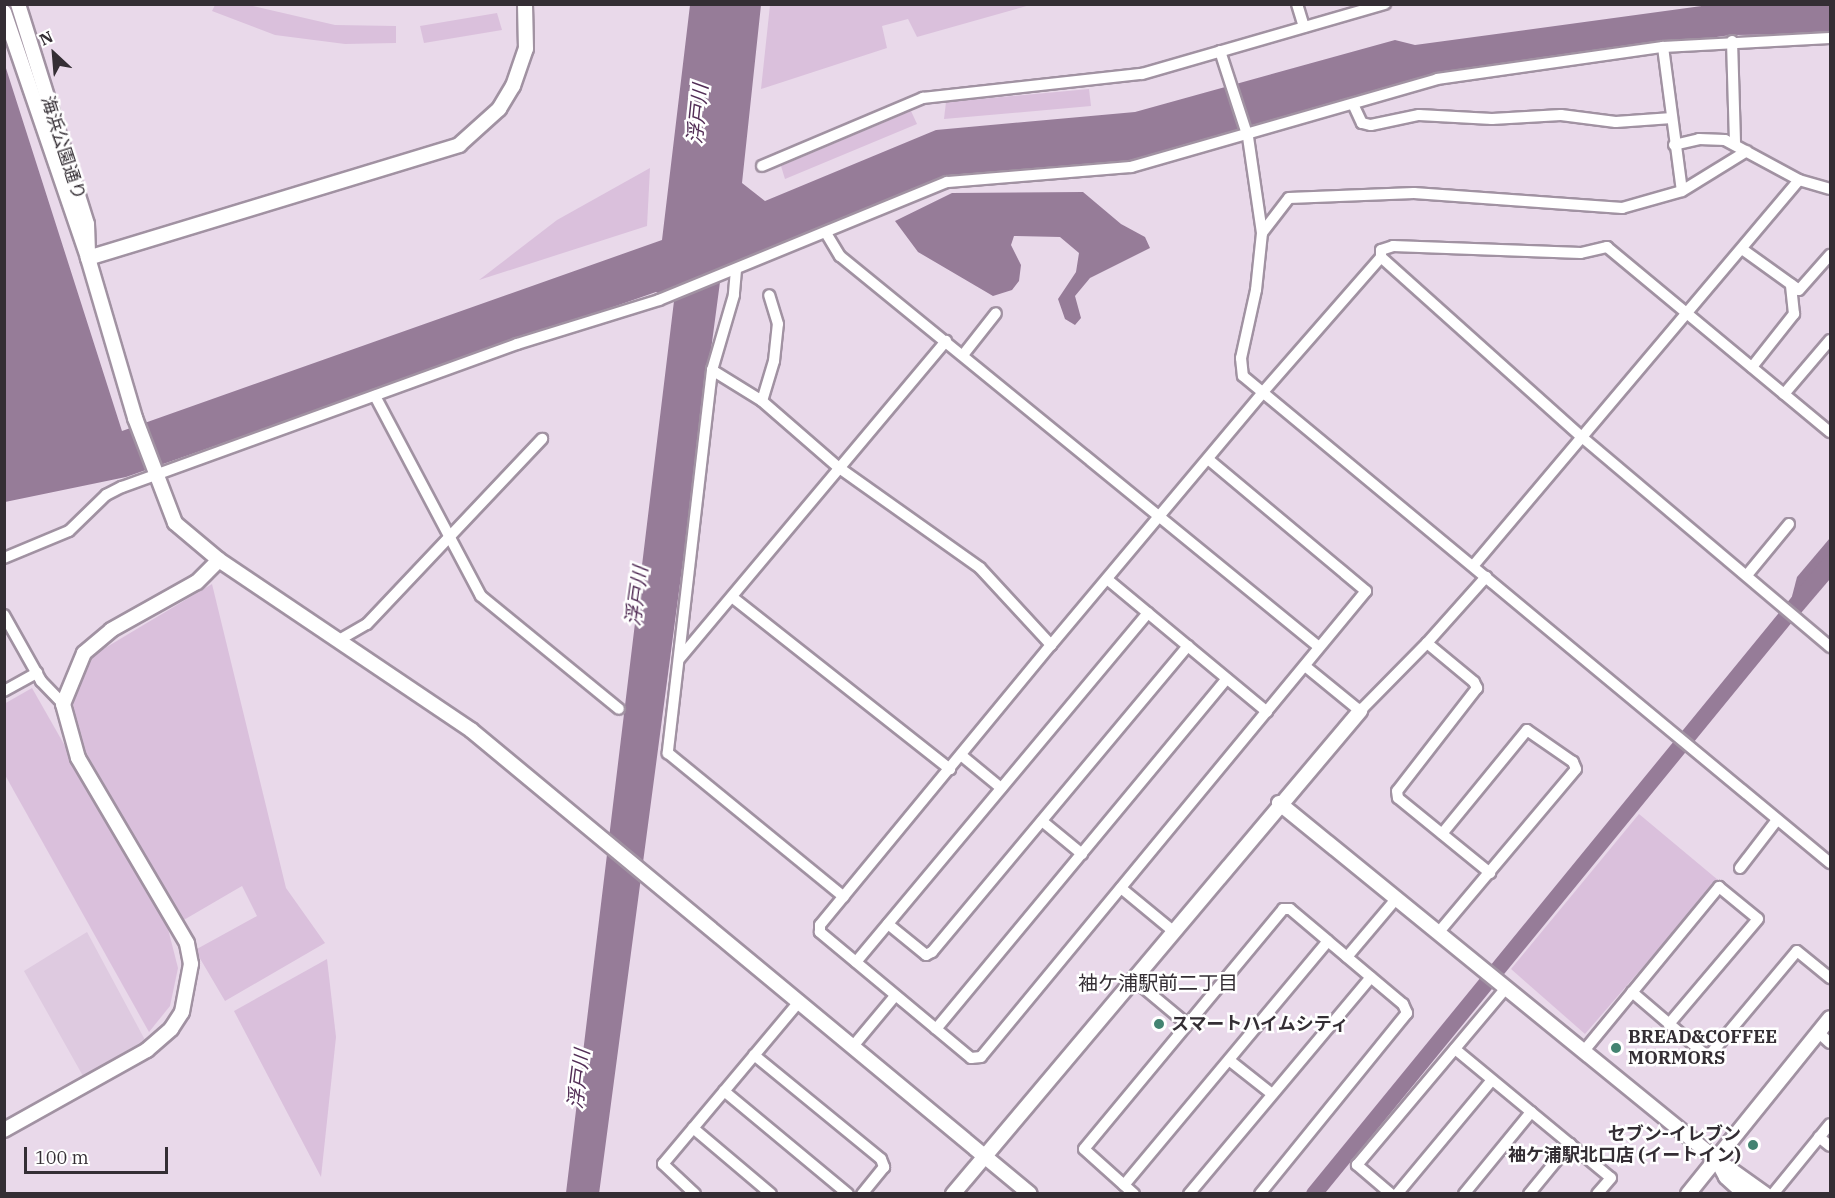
<!DOCTYPE html>
<meta charset="utf-8">
<style>
body{margin:0}
#map{position:relative;width:1835px;height:1198px;overflow:hidden;background:#e9d9ea;font-family:"IBM Plex Serif","Noto Sans JP",serif}
div>[style]{position:absolute}
.built>*{inset:0;background:#decae0}
.green>*{inset:0;background:#dac0dc}
.water>*{inset:0;background:#967c98}
.river>*{height:16px;margin:-8px;padding:0 8px;transform-origin:8px;border-radius:8px;background:#967c98}
.roads{filter:drop-shadow(2px 0 #a192a2) drop-shadow(-2px 0 #a192a2) drop-shadow(0 2px #a192a2) drop-shadow(0 -2px #a192a2)}
.minor>*{height:10px;margin:-5px;padding:0 5px;transform-origin:5px;border-radius:5px;background:#fff}
.tertiary>*{height:14px;margin:-7px;padding:0 7px;transform-origin:7px;border-radius:7px;background:#fff}
.dots>*{width:16px;height:16px;translate:-50% -50%;box-sizing:border-box;border:3px solid #fff;border-radius:50%}
span{translate:-50% -50%;white-space:nowrap;text-align:center;line-height:1.15;-webkit-text-stroke:5px #fff;paint-order:stroke}
.street-label{font-size:18px;color:#342e34}
.poi-label{font-size:18px;color:#342e34;font-weight:700}
.left{translate:0 -50%;text-align:left}
.right{translate:-100% -50%;text-align:right}
.water-label{font-size:20px;color:#522d56;font-style:italic}
.neighbourhood-label{font-size:20px;color:#342e34}
.frame{position:absolute;inset:0;border:6px solid #342e34;pointer-events:none}
.north{position:absolute;left:24px;top:24px;width:60px;height:60px;-webkit-text-stroke:4px #fff;paint-order:stroke;rotate:334deg;font-size:16px;font-weight:700;line-height:24px;text-align:center;color:#342e34}
.north::after{content:'';display:block;margin:auto;width:21px;height:27px;background:#342e34;clip-path:polygon(50% 0,100% 100%,50% 72%,0 100%)}
.scale{position:absolute;left:24px;top:1147px;width:144px;height:27px;box-sizing:border-box;border:3px solid #342e34;border-top:0;padding-left:8px;font-size:18px;line-height:21px;white-space:nowrap;color:#342e34;-webkit-text-stroke:4px #fff;paint-order:stroke}
</style>
<div id="map">
<div class="built">
<i style="clip-path:polygon(87px 932px,145px 1040px,83px 1076px,24px 971px)"></i>
</div>
<div class="green">
<i style="clip-path:polygon(215px 5px,249px 5px,335px 25px,396px 26px,396px 43px,345px 44px,275px 35px,212px 11px)"></i>
<i style="clip-path:polygon(770px 5px,770px 4px,1030px 5px,917px 37px,908px 19px,882px 26px,887px 48px,761px 89px)"></i>
<i style="clip-path:polygon(497px 13px,502px 30px,424px 43px,420px 26px)"></i>
<i style="clip-path:polygon(1089px 89px,1091px 106px,944px 119px,946px 102px)"></i>
<i style="clip-path:polygon(911px 111px,917px 124px,785px 179px,781px 166px)"></i>
<i style="clip-path:polygon(650px 168px,647px 226px,479px 280px,557px 220px)"></i>
<i style="clip-path:polygon(212px 584px,286px 888px,325px 943px,225px 1001px,195px 950px,257px 916px,242px 886px,182px 921px,75px 733px,73px 701px,85px 660px)"></i>
<i style="clip-path:polygon(32px 688px,167px 925px,178px 968px,170px 1006px,149px 1032px,5px 775px,4px 704px)"></i>
<i style="clip-path:polygon(1639px 814px,1718px 880px,1585px 1034px,1511px 969px)"></i>
<i style="clip-path:polygon(327px 959px,336px 1037px,321px 1177px,234px 1011px)"></i>
</div>
<div class="water">
<i style="clip-path:polygon(690px 5px,761px 5px,742px 183px,765px 201px,936px 130px,1135px 112px,1395px 40px,1415px 45px,1709px 5px,1830px 5px,1830px 34px,1731px 35px,1442px 75px,1133px 161px,949px 175px,722px 267px,599px 1194px,566px 1193px,674px 301px,656px 292px,126px 477px,5px 502px,4px 62px,122px 431px,662px 240px)"></i>
<i style="clip-path:polygon(1083px 192px,1121px 224px,1145px 237px,1150px 248px,1090px 278px,1075px 296px,1081px 318px,1075px 325px,1065px 319px,1058px 299px,1076px 272px,1079px 253px,1060px 237px,1014px 236px,1011px 245px,1021px 265px,1019px 281px,1012px 290px,993px 296px,918px 252px,895px 221px,952px 193px)"></i>
<i style="clip-path:polygon(1830px 538px,1830px 579px,1801px 613px,1790px 604px,1797px 577px)"></i>
</div>
<div class="river">
<i style="left:1314px;top:1194px;width:815px;rotate:-50.73deg"></i>
</div>
<div class="roads">
<div class="minor">
<i style="left:1297px;top:4px;width:24px;rotate:73deg"></i>
<i style="left:1732px;top:41px;width:104px;rotate:88.3deg"></i>
<i style="left:1663px;top:47px;width:145px;rotate:82.5deg"></i>
<i style="left:1220px;top:51px;width:90px;rotate:72deg"></i>
<i style="left:1248px;top:137px;width:97px;rotate:81.7deg"></i>
<i style="left:1262px;top:233px;width:57px;rotate:96deg"></i>
<i style="left:1256px;top:290px;width:70px;rotate:102.4deg"></i>
<i style="left:1241px;top:358px;width:18px;rotate:84deg"></i>
<i style="left:1243px;top:376px;width:763px;rotate:39.68deg"></i>
<i style="left:1353px;top:104px;width:21px;rotate:65deg"></i>
<i style="left:1362px;top:123px;width:9px;rotate:13deg"></i>
<i style="left:1371px;top:125px;width:49px;rotate:-11.8deg"></i>
<i style="left:1419px;top:115px;width:73px;rotate:3.1deg"></i>
<i style="left:1492px;top:119px;width:69px;rotate:-3.3deg"></i>
<i style="left:1561px;top:115px;width:55px;rotate:7.3deg"></i>
<i style="left:1616px;top:122px;width:56px;rotate:-4.1deg"></i>
<i style="left:1674px;top:145px;width:26px;rotate:-13deg"></i>
<i style="left:1699px;top:139px;width:26px;rotate:2deg"></i>
<i style="left:1725px;top:140px;width:84px;rotate:28.4deg"></i>
<i style="left:1799px;top:180px;width:32px;rotate:16deg"></i>
<i style="left:762px;top:166px;width:175px;rotate:-22.9deg"></i>
<i style="left:923px;top:98px;width:220px;rotate:-6.3deg"></i>
<i style="left:1142px;top:74px;width:253px;rotate:-16.1deg"></i>
<i style="left:826px;top:233px;width:27px;rotate:59deg"></i>
<i style="left:840px;top:256px;width:618px;rotate:39.22deg"></i>
<i style="left:1262px;top:233px;width:44px;rotate:-52.4deg"></i>
<i style="left:1289px;top:198px;width:125px;rotate:-2.3deg"></i>
<i style="left:1414px;top:193px;width:209px;rotate:4.1deg"></i>
<i style="left:1622px;top:208px;width:62px;rotate:-15.8deg"></i>
<i style="left:1682px;top:191px;width:76px;rotate:-31.6deg"></i>
<i style="left:1742px;top:249px;width:70px;rotate:35.7deg"></i>
<i style="left:1799px;top:290px;width:47px;rotate:-48.5deg"></i>
<i style="left:1381px;top:257px;width:271px;rotate:41.9deg"></i>
<i style="left:1583px;top:438px;width:324px;rotate:40.2deg"></i>
<i style="left:736px;top:270px;width:25px;rotate:95deg"></i>
<i style="left:734px;top:295px;width:78px;rotate:106.3deg"></i>
<i style="left:712px;top:370px;width:386px;rotate:96.6deg"></i>
<i style="left:668px;top:753px;width:227px;rotate:39.3deg"></i>
<i style="left:963px;top:355px;width:53px;rotate:-51.8deg"></i>
<i style="left:1752px;top:367px;width:68px;rotate:-51.6deg"></i>
<i style="left:1794px;top:314px;width:30px;rotate:-96deg"></i>
<i style="left:712px;top:370px;width:59px;rotate:31.8deg"></i>
<i style="left:762px;top:401px;width:101px;rotate:41deg"></i>
<i style="left:838px;top:467px;width:174px;rotate:35.4deg"></i>
<i style="left:980px;top:568px;width:105px;rotate:47.3deg"></i>
<i style="left:1784px;top:394px;width:71px;rotate:-49.6deg"></i>
<i style="left:375px;top:396px;width:226px;rotate:62.1deg"></i>
<i style="left:481px;top:596px;width:178px;rotate:39.3deg"></i>
<i style="left:762px;top:401px;width:42px;rotate:-73.3deg"></i>
<i style="left:774px;top:361px;width:37px;rotate:-84deg"></i>
<i style="left:778px;top:324px;width:30px;rotate:-107deg"></i>
<i style="left:1208px;top:459px;width:206px;rotate:39.9deg"></i>
<i style="left:1366px;top:591px;width:604px;rotate:129.56deg"></i>
<i style="left:981px;top:1057px;width:10px;rotate:174deg"></i>
<i style="left:971px;top:1058px;width:197px;rotate:-140.2deg"></i>
<i style="left:820px;top:932px;width:7px;rotate:-90deg"></i>
<i style="left:820px;top:925px;width:363px;rotate:-50.5deg"></i>
<i style="left:1051px;top:645px;width:330px;rotate:-50deg"></i>
<i style="left:1263px;top:392px;width:179px;rotate:-48.8deg"></i>
<i style="left:1381px;top:257px;width:7px;rotate:-90deg"></i>
<i style="left:1381px;top:250px;width:13px;rotate:-18deg"></i>
<i style="left:1393px;top:246px;width:188px;rotate:2.1deg"></i>
<i style="left:1581px;top:253px;width:27px;rotate:-13deg"></i>
<i style="left:1607px;top:247px;width:290px;rotate:39.7deg"></i>
<i style="left:4px;top:558px;width:70px;rotate:-22.6deg"></i>
<i style="left:69px;top:531px;width:52px;rotate:-44.2deg"></i>
<i style="left:106px;top:495px;width:18px;rotate:-27deg"></i>
<i style="left:122px;top:487px;width:420px;rotate:-19.9deg"></i>
<i style="left:517px;top:344px;width:149px;rotate:-17.2deg"></i>
<i style="left:659px;top:300px;width:311px;rotate:-22.3deg"></i>
<i style="left:947px;top:182px;width:185px;rotate:-4.7deg"></i>
<i style="left:1131px;top:167px;width:318px;rotate:-16deg"></i>
<i style="left:1437px;top:79px;width:228px;rotate:-8.1deg"></i>
<i style="left:1663px;top:47px;width:167px;rotate:-3.1deg"></i>
<i style="left:1473px;top:566px;width:505px;rotate:-49.82deg"></i>
<i style="left:1747px;top:575px;width:66px;rotate:-50.5deg"></i>
<i style="left:1107px;top:579px;width:208px;rotate:39.7deg"></i>
<i style="left:732px;top:597px;width:278px;rotate:38.3deg"></i>
<i style="left:4px;top:615px;width:76px;rotate:60.7deg"></i>
<i style="left:41px;top:681px;width:32px;rotate:46deg"></i>
<i style="left:339px;top:640px;width:32px;rotate:-30deg"></i>
<i style="left:367px;top:624px;width:255px;rotate:-46.6deg"></i>
<i style="left:1427px;top:643px;width:89px;rotate:-48.2deg"></i>
<i style="left:680px;top:658px;width:414px;rotate:-50deg"></i>
<i style="left:1305px;top:666px;width:71px;rotate:39.3deg"></i>
<i style="left:1360px;top:711px;width:95px;rotate:-45.4deg"></i>
<i style="left:1427px;top:643px;width:61px;rotate:39.7deg"></i>
<i style="left:1474px;top:682px;width:7px;rotate:63deg"></i>
<i style="left:1477px;top:688px;width:130px;rotate:127.8deg"></i>
<i style="left:1397px;top:791px;width:7px;rotate:82deg"></i>
<i style="left:1398px;top:798px;width:119px;rotate:39.2deg"></i>
<i style="left:4px;top:691px;width:38px;rotate:-29deg"></i>
<i style="left:961px;top:755px;width:52px;rotate:39.5deg"></i>
<i style="left:1042px;top:821px;width:52px;rotate:39.5deg"></i>
<i style="left:1740px;top:868px;width:61px;rotate:-52.4deg"></i>
<i style="left:1121px;top:888px;width:67px;rotate:39.6deg"></i>
<i style="left:888px;top:924px;width:49px;rotate:39.2deg"></i>
<i style="left:926px;top:955px;width:7px;rotate:-27deg"></i>
<i style="left:932px;top:952px;width:399px;rotate:-50.1deg"></i>
<i style="left:1438px;top:933px;width:214px;rotate:-49.9deg"></i>
<i style="left:1576px;top:769px;width:8px;rotate:-113deg"></i>
<i style="left:1573px;top:762px;width:56px;rotate:-145.2deg"></i>
<i style="left:1527px;top:730px;width:134px;rotate:129.3deg"></i>
<i style="left:1347px;top:957px;width:76px;rotate:-49.8deg"></i>
<i style="left:856px;top:962px;width:455px;rotate:-50.1deg"></i>
<i style="left:1133px;top:979px;width:70px;rotate:39.8deg"></i>
<i style="left:1632px;top:992px;width:100px;rotate:40.5deg"></i>
<i style="left:1708px;top:1057px;width:138px;rotate:-50deg"></i>
<i style="left:1797px;top:951px;width:43px;rotate:39.3deg"></i>
<i style="left:936px;top:1029px;width:455px;rotate:-50.3deg"></i>
<i style="left:1818px;top:1032px;width:16px;rotate:43deg"></i>
<i style="left:854px;top:1045px;width:64px;rotate:-50.1deg"></i>
<i style="left:1455px;top:1049px;width:202px;rotate:39.6deg"></i>
<i style="left:1611px;top:1178px;width:21px;rotate:131deg"></i>
<i style="left:1583px;top:1052px;width:214px;rotate:-50.5deg"></i>
<i style="left:1719px;top:887px;width:50px;rotate:39.4deg"></i>
<i style="left:1758px;top:919px;width:138px;rotate:130.3deg"></i>
<i style="left:754px;top:1055px;width:164px;rotate:39.3deg"></i>
<i style="left:881px;top:1159px;width:9px;rotate:69deg"></i>
<i style="left:884px;top:1167px;width:35px;rotate:129deg"></i>
<i style="left:1229px;top:1060px;width:55px;rotate:38.3deg"></i>
<i style="left:724px;top:1091px;width:161px;rotate:39.7deg"></i>
<i style="left:693px;top:1128px;width:102px;rotate:40.2deg"></i>
<i style="left:1819px;top:1137px;width:14px;rotate:39deg"></i>
<i style="left:1124px;top:1185px;width:318px;rotate:-50.1deg"></i>
<i style="left:695px;top:1194px;width:44px;rotate:-136.8deg"></i>
<i style="left:663px;top:1164px;width:213px;rotate:-50deg"></i>
<i style="left:1134px;top:1194px;width:67px;rotate:-138deg"></i>
<i style="left:1084px;top:1149px;width:312px;rotate:-50.3deg"></i>
<i style="left:1283px;top:909px;width:7px"></i>
<i style="left:1290px;top:909px;width:148px;rotate:40.1deg"></i>
<i style="left:1403px;top:1004px;width:10px;rotate:66deg"></i>
<i style="left:1407px;top:1013px;width:233px;rotate:129.1deg"></i>
<i style="left:1189px;top:1194px;width:283px;rotate:-50deg"></i>
<i style="left:1391px;top:1194px;width:45px;rotate:-139.5deg"></i>
<i style="left:1357px;top:1165px;width:230px;rotate:-49.9deg"></i>
<i style="left:1397px;top:1194px;width:148px;rotate:-50.2deg"></i>
<i style="left:1464px;top:1194px;width:106px;rotate:-50.7deg"></i>
<i style="left:1529px;top:1194px;width:65px;rotate:-50.6deg"></i>
<i style="left:1773px;top:1194px;width:90px;rotate:-50.8deg"></i>
</div>
<div class="tertiary">
<i style="left:18px;top:4px;width:231px;rotate:72.6deg"></i>
<i style="left:87px;top:224px;width:26px;rotate:88deg"></i>
<i style="left:4px;top:12px;width:260px;rotate:71.1deg"></i>
<i style="left:88px;top:258px;width:167px;rotate:73.6deg"></i>
<i style="left:135px;top:418px;width:112px;rotate:69.1deg"></i>
<i style="left:175px;top:523px;width:57px;rotate:40.1deg"></i>
<i style="left:219px;top:560px;width:304px;rotate:34deg"></i>
<i style="left:471px;top:730px;width:726px;rotate:39.69deg"></i>
<i style="left:88px;top:258px;width:388px;rotate:-16.9deg"></i>
<i style="left:459px;top:145px;width:54px;rotate:-42deg"></i>
<i style="left:499px;top:109px;width:27px;rotate:-59deg"></i>
<i style="left:513px;top:86px;width:39px;rotate:-71deg"></i>
<i style="left:526px;top:49px;width:45px;rotate:-91.3deg"></i>
<i style="left:1279px;top:803px;width:565px;rotate:39.18deg"></i>
<i style="left:1717px;top:1160px;width:59px;rotate:35.3deg"></i>
<i style="left:4px;top:1130px;width:164px;rotate:-29.2deg"></i>
<i style="left:147px;top:1050px;width:32px;rotate:-41deg"></i>
<i style="left:171px;top:1029px;width:20px;rotate:-57deg"></i>
<i style="left:182px;top:1012px;width:49px;rotate:-79.4deg"></i>
<i style="left:191px;top:964px;width:21px;rotate:-101deg"></i>
<i style="left:187px;top:943px;width:215px;rotate:-120.5deg"></i>
<i style="left:78px;top:758px;width:56px;rotate:-105.5deg"></i>
<i style="left:63px;top:704px;width:55px;rotate:-67.6deg"></i>
<i style="left:84px;top:653px;width:35px;rotate:-40deg"></i>
<i style="left:111px;top:630px;width:98px;rotate:-29.2deg"></i>
<i style="left:197px;top:582px;width:31px;rotate:-45deg"></i>
<i style="left:1717px;top:1160px;width:19px;rotate:62deg"></i>
<i style="left:1726px;top:1177px;width:25px;rotate:42deg"></i>
<i style="left:953px;top:1194px;width:632px;rotate:-49.88deg"></i>
<i style="left:1688px;top:1194px;width:226px;rotate:-51.1deg"></i>
</div>
</div>
<div class="dots">
<i style="left:1159px;top:1024px;background:#438371"></i>
<i style="left:1616px;top:1048px;background:#438371"></i>
<i style="left:1753px;top:1145px;background:#438371"></i>
</div>
<div class="street-label">
<span style="left:63px;top:148px;rotate:72deg">海浜公園通り</span>
</div>
<div class="poi-label">
<span class="left" style="left:1171px;top:1024px">スマートハイムシティ</span>
<span class="left" style="left:1628px;top:1048px">BREAD&amp;COFFEE<br>MORMORS</span>
<span class="right" style="left:1741px;top:1145px">セブン-イレブン<br>袖ケ浦駅北口店 (イートイン)</span>
</div>
<div class="water-label">
<span style="left:697px;top:114px;rotate:-84deg">浮戸川</span>
<span style="left:636px;top:596px;rotate:-82deg">浮戸川</span>
<span style="left:578px;top:1079px;rotate:-83deg">浮戸川</span>
</div>
<div class="neighbourhood-label">
<span style="left:1158px;top:982px">袖ケ浦駅前二丁目</span>
</div>
<div class="frame"></div>
<div class="north">N</div>
<div class="scale">100 m</div>
</div>
